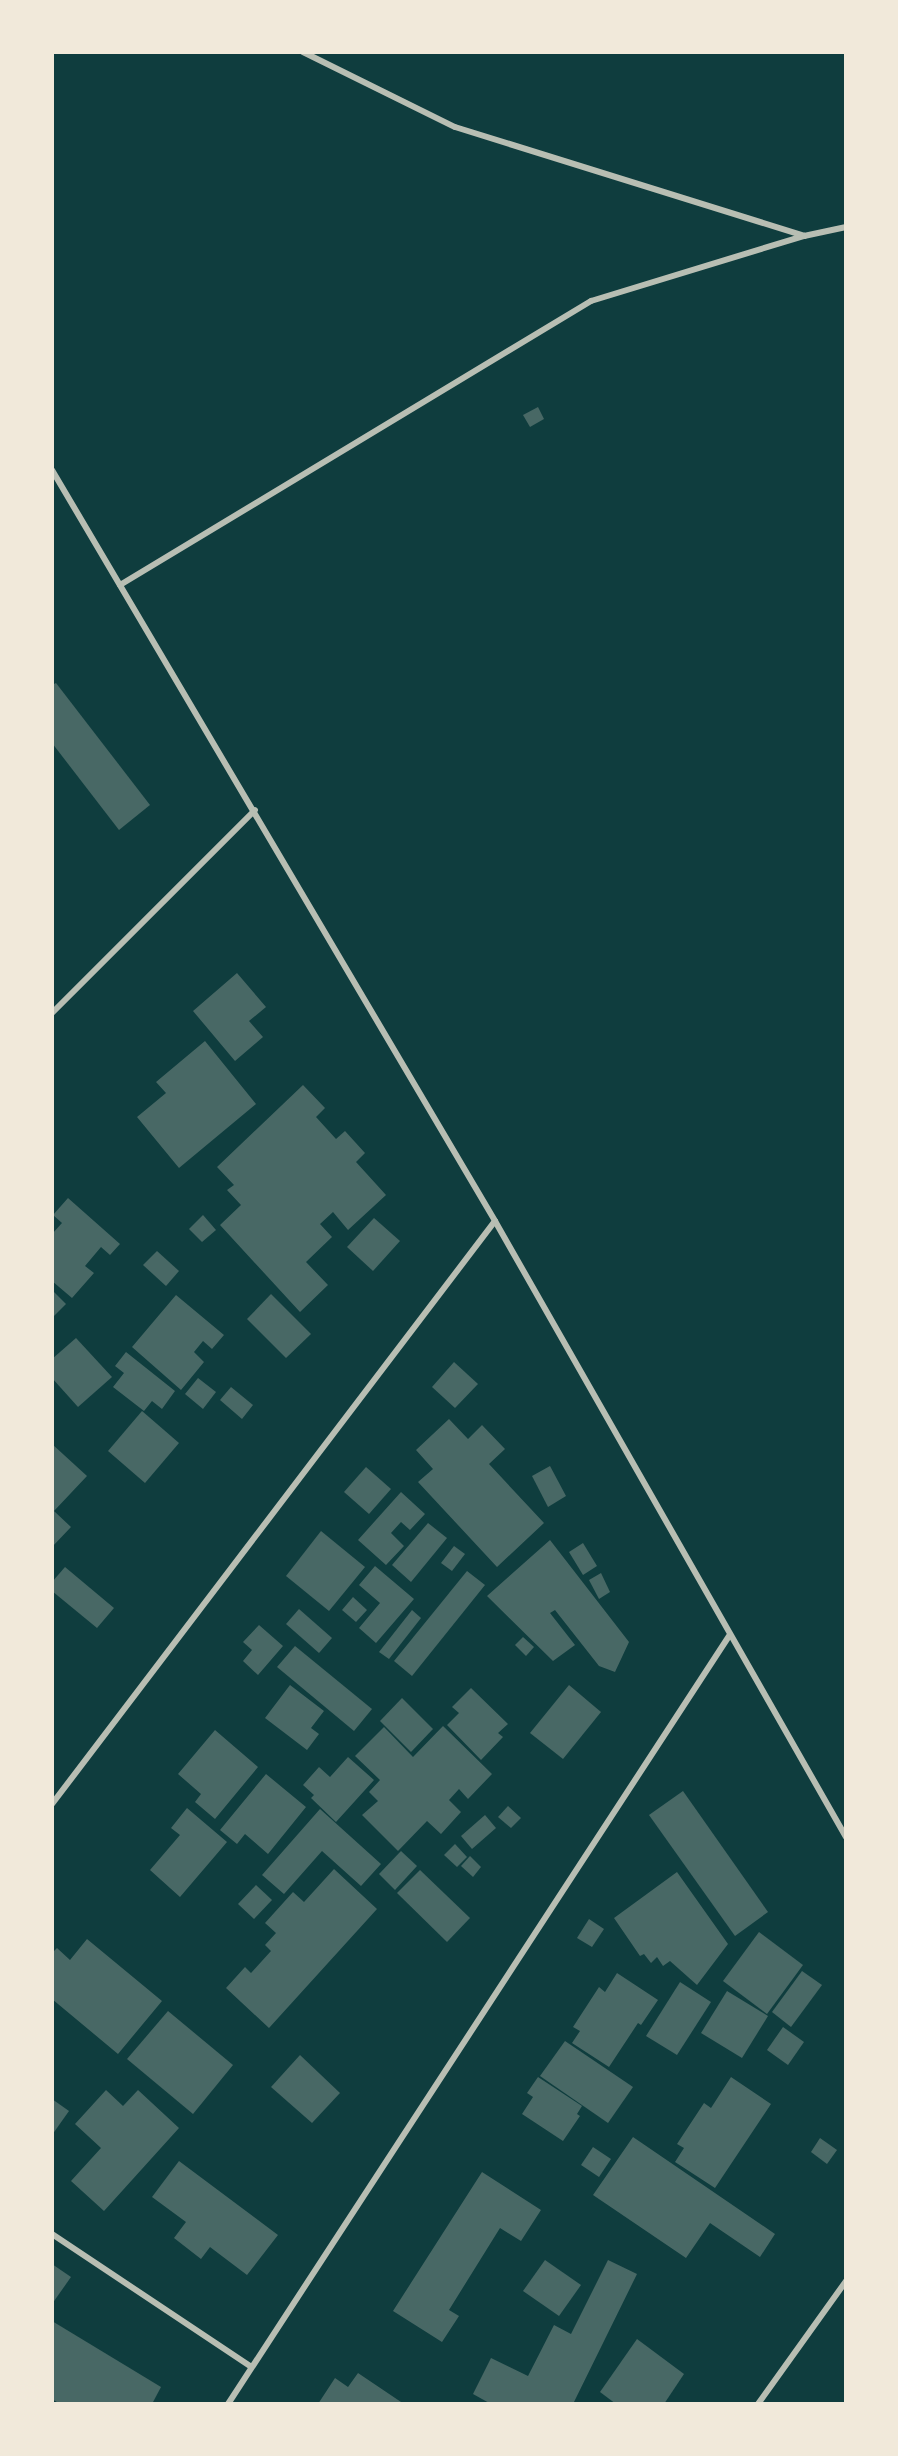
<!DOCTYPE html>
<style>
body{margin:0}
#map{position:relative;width:898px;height:2456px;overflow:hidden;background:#0f3d3e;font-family:"DM Sans",sans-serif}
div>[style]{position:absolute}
.building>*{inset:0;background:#486865}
.minor>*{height:6px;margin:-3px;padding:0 3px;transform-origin:3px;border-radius:3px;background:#b8beb3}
span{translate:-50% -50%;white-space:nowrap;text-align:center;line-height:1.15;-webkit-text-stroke:6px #f1e9da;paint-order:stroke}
.frame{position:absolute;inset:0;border:54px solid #f1e9da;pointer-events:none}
</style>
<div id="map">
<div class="building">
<i style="clip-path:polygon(538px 407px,544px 419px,530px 427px,523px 415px)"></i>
<i style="clip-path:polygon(56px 683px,150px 805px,119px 830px,52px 743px,52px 685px)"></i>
<i style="clip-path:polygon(237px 973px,266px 1007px,249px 1021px,263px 1037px,235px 1061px,193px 1011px)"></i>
<i style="clip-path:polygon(205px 1041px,256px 1104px,179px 1168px,137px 1117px,166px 1093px,156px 1082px)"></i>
<i style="clip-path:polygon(303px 1085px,325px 1108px,316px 1117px,336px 1139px,345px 1131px,365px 1153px,356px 1162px,386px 1195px,348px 1230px,333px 1212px,320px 1224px,332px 1237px,306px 1262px,328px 1285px,300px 1312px,220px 1225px,241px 1205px,227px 1190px,234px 1185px,217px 1167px)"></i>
<i style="clip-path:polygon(68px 1198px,120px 1244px,110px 1255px,101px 1247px,85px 1266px,94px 1273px,72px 1298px,52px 1281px,52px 1234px,62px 1223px,53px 1215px)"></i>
<i style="clip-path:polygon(203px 1215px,216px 1230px,202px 1242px,189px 1229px)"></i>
<i style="clip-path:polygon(374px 1218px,400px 1241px,373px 1271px,347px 1247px)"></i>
<i style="clip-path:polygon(157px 1251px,179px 1271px,166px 1286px,143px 1265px)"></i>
<i style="clip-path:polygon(52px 1290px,66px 1304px,52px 1318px)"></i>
<i style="clip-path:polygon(271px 1294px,311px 1334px,286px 1358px,247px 1319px)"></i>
<i style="clip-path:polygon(176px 1295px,224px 1335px,212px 1349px,203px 1341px,194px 1352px,204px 1362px,181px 1390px,132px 1347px)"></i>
<i style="clip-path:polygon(76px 1338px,112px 1377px,78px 1407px,52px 1378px,52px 1359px)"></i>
<i style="clip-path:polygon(126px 1352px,175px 1391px,162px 1409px,152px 1401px,144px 1411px,113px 1387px,124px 1373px,115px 1366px)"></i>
<i style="clip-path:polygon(454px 1362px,478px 1384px,455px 1408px,432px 1387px)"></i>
<i style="clip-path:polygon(198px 1378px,216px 1392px,203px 1409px,185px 1394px)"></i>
<i style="clip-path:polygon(231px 1387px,253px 1405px,242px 1419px,220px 1400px)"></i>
<i style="clip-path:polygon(142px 1411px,179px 1443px,145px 1483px,108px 1451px)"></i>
<i style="clip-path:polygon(449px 1419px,468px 1439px,482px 1425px,505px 1449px,489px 1464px,544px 1523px,497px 1567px,418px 1482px,433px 1469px,416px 1450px)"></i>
<i style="clip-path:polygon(52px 1444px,87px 1476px,54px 1511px,71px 1527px,52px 1547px)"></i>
<i style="clip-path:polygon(550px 1466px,566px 1496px,548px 1507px,532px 1476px)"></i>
<i style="clip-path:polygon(366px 1467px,391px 1489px,369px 1514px,344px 1492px)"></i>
<i style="clip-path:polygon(401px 1492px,425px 1514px,410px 1530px,401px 1522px,391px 1533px,404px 1546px,386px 1565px,358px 1540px)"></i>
<i style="clip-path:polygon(428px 1523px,447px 1538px,411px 1582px,392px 1565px)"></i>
<i style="clip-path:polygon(321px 1531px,365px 1567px,329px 1611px,286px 1576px)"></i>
<i style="clip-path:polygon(550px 1540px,629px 1642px,615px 1672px,599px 1666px,555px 1610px,550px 1613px,575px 1645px,553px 1661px,487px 1596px)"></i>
<i style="clip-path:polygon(583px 1543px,597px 1566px,583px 1575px,569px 1552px)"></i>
<i style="clip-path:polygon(454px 1546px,465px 1554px,452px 1571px,441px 1563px)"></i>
<i style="clip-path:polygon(375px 1566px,414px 1599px,376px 1643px,359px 1628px,380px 1603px,359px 1585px)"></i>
<i style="clip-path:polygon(65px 1567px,114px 1608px,97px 1628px,52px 1591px,52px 1582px)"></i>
<i style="clip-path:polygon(467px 1571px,485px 1585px,412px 1676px,394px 1661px)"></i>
<i style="clip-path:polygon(601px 1573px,610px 1592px,599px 1599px,589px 1580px)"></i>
<i style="clip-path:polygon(353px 1597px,367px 1610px,356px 1622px,342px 1610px)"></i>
<i style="clip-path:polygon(299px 1609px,332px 1638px,319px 1653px,286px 1624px)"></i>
<i style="clip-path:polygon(412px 1610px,421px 1618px,389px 1659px,379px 1652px)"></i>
<i style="clip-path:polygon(259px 1625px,283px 1646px,258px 1675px,243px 1661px,252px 1650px,243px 1642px)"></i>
<i style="clip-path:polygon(523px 1637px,534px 1647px,526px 1656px,515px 1645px)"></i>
<i style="clip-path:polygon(295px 1646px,372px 1709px,354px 1731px,277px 1667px)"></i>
<i style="clip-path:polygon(290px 1685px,324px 1711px,311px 1728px,319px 1734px,307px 1750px,265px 1718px)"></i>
<i style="clip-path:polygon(569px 1685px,601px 1712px,563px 1759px,530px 1733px)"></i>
<i style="clip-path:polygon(471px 1688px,508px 1724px,498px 1733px,503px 1737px,481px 1760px,447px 1725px,459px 1713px,452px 1707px)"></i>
<i style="clip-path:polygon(402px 1698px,433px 1729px,411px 1752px,380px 1721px)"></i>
<i style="clip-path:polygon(443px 1726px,492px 1774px,468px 1799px,459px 1789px,449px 1800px,461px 1812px,441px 1834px,427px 1821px,398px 1851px,362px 1815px,378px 1801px,369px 1792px,380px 1780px,355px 1756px,384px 1727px,413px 1757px)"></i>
<i style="clip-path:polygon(215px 1730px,258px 1767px,215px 1819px,195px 1802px,201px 1794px,178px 1774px)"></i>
<i style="clip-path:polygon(348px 1757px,374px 1780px,336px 1822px,311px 1798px,314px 1795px,303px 1785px,319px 1767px,330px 1777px)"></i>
<i style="clip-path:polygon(266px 1774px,306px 1807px,268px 1854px,245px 1834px,237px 1844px,220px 1830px)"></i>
<i style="clip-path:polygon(683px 1791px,768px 1912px,735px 1936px,649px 1815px)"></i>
<i style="clip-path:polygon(508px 1806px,521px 1818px,511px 1828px,498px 1817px)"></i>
<i style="clip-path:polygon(187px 1808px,227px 1842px,180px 1897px,150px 1870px,180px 1835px,171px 1828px)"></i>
<i style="clip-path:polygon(320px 1809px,381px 1864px,361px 1886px,322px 1851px,284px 1894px,262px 1875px)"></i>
<i style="clip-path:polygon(485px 1815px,496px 1828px,472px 1849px,461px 1836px)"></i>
<i style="clip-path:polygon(455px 1844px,467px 1857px,457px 1867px,444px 1855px)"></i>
<i style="clip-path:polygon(401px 1851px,417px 1866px,395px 1890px,379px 1874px)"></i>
<i style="clip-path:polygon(470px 1856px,481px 1867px,473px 1877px,461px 1866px)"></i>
<i style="clip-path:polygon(334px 1869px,377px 1909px,269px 2028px,226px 1988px,245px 1967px,251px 1973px,271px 1951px,265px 1945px,276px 1933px,265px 1923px,293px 1892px,304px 1902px)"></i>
<i style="clip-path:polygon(420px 1870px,470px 1918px,447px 1942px,397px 1893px)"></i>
<i style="clip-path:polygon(677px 1872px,728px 1944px,697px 1985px,670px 1961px,663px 1966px,657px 1957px,651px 1963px,644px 1954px,640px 1956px,614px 1918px)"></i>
<i style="clip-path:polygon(256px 1885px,272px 1900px,254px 1919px,238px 1904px)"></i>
<i style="clip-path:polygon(589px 1919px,604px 1929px,592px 1947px,577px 1938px)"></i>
<i style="clip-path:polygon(759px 1932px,803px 1965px,767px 2014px,723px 1981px)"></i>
<i style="clip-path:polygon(87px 1939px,162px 2001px,118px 2054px,52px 1999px,52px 1953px,57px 1948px,70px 1960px)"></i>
<i style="clip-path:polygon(802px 1971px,822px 1985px,791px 2027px,772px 2012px)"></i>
<i style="clip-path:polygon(617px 1973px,658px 2000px,641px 2025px,638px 2023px,609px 2067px,572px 2043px,580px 2031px,573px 2027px,599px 1987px,605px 1992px)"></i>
<i style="clip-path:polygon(680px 1982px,711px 2002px,677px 2055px,646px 2036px)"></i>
<i style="clip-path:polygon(727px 1991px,768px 2016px,742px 2058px,701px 2033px)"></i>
<i style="clip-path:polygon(168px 2011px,233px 2065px,193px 2114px,127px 2059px)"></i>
<i style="clip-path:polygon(783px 2027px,804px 2042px,788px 2065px,767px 2050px)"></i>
<i style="clip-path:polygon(565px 2041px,633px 2087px,608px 2123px,540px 2076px)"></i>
<i style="clip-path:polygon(300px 2055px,340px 2093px,312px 2123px,271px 2087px)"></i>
<i style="clip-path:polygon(538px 2077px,582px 2106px,577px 2114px,580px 2116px,563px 2141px,522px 2114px,533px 2097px,527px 2093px)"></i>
<i style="clip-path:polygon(731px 2077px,771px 2104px,715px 2188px,675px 2162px,684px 2148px,677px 2144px,704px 2103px,711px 2108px)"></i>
<i style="clip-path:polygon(106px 2090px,123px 2106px,138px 2090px,179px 2128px,104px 2211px,71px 2181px,101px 2148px,75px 2124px)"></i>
<i style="clip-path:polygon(52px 2099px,69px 2111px,52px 2135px)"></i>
<i style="clip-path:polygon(633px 2137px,775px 2234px,760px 2257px,710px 2223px,686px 2258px,593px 2195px)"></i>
<i style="clip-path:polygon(820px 2138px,837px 2150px,827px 2164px,811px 2152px)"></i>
<i style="clip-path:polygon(593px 2147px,611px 2159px,599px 2177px,581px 2165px)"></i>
<i style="clip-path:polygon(179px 2161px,278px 2235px,247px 2275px,210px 2247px,201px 2259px,174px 2238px,186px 2222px,152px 2197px)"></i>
<i style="clip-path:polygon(482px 2172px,541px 2210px,521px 2241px,500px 2228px,449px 2310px,459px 2316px,442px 2342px,393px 2311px)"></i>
<i style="clip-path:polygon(545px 2260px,581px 2285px,559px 2316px,523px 2291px)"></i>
<i style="clip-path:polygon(608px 2260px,637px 2274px,573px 2404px,491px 2404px,473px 2394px,491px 2358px,528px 2376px,554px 2325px,571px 2334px)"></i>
<i style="clip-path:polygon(52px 2264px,71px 2277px,52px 2304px)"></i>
<i style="clip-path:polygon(52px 2321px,161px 2387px,152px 2404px,60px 2404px,52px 2399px)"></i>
<i style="clip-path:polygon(637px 2339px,684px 2374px,664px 2404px,616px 2404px,600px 2392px)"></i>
<i style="clip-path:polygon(358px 2373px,404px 2404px,318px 2404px,335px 2378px,348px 2387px)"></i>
</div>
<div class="minor">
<i style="left:303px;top:52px;width:169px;rotate:26.3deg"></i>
<i style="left:455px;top:127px;width:366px;rotate:17.3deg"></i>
<i style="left:52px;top:470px;width:872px;rotate:59.46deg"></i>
<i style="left:495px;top:1221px;width:709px;rotate:60.33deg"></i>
<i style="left:120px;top:585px;width:550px;rotate:-31.09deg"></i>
<i style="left:591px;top:301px;width:223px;rotate:-17deg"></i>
<i style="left:804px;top:236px;width:43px;rotate:-12.1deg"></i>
<i style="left:52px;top:1013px;width:287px;rotate:-45deg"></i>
<i style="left:52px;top:1804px;width:732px;rotate:-52.77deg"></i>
<i style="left:52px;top:2234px;width:238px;rotate:33.7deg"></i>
<i style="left:228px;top:2404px;width:917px;rotate:-56.88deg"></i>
<i style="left:758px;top:2404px;width:151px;rotate:-54.4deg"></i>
</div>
<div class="frame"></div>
</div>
